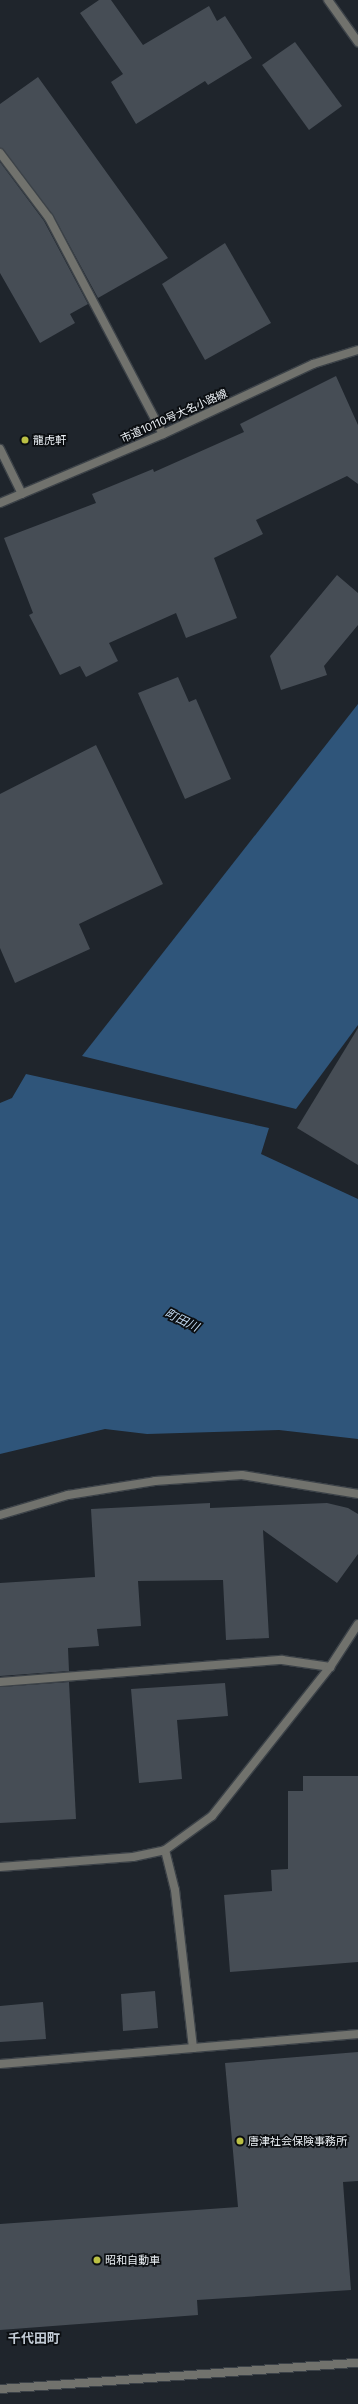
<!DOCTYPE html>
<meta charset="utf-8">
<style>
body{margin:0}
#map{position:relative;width:358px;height:2404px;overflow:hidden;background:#1f252c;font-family:Inter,"Noto Sans JP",sans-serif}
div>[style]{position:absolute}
.water>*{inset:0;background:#2f557a}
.building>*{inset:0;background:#464d55}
.roads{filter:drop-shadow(1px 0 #3c4248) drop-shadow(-1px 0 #3c4248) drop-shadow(0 1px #3c4248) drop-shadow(0 -1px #3c4248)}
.service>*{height:8px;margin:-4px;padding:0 4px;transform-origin:4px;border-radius:4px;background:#71726d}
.minor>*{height:8px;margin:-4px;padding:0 4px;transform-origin:4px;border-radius:4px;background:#71726d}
.tertiary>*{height:8px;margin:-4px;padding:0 4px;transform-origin:4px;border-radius:4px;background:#71726d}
.dots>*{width:11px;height:11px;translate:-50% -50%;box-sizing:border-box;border:2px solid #0b0e11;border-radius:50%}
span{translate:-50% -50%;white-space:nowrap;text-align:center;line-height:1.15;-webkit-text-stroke:3.5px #0b0e11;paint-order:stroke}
.street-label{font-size:11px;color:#ecf1f6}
.poi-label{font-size:11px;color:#ecf1f6}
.left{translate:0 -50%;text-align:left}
.water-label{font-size:12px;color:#c4dcf4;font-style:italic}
.quarter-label{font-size:13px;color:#c3ccd6;font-weight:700}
</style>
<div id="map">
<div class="water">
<i style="clip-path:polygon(358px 704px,358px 1025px,296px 1109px,82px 1056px)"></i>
<i style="clip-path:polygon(26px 1074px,269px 1128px,261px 1154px,358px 1199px,358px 1439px,279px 1430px,147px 1434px,105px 1429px,0 1454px,0 1103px,12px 1098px)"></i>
</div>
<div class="building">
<i style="clip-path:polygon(99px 0,111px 0,143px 45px,209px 6px,217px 21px,225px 16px,252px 58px,208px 85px,205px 81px,136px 124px,111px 82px,123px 74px,80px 13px)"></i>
<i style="clip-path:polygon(295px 42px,342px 106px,309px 130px,262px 65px)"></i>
<i style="clip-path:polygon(38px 77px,168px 258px,98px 298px,53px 215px,0 148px,0 104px)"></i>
<i style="clip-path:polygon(0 162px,44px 221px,88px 304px,70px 314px,75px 323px,40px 343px,0 273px)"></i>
<i style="clip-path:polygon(225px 243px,271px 323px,205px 360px,162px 284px)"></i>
<i style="clip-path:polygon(336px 376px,358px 425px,358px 484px,347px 476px,256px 520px,263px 534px,214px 558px,237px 618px,186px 638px,176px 613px,109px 643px,118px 661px,86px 677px,80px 666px,60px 675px,29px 615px,33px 613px,4px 538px,96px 503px,92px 494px,153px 469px,154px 472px,244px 432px,240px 424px)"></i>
<i style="clip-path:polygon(337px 575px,358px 593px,358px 625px,324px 666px,327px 675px,281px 690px,270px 656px)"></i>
<i style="clip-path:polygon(178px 677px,189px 702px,196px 699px,231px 779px,185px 799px,138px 693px)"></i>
<i style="clip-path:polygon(96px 745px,163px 884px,79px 924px,90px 949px,15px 983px,0 948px,0 794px)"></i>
<i style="clip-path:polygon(358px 1028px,358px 1165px,297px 1128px)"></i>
<i style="clip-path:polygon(210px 1503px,210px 1508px,327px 1503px,348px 1508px,358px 1514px,358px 1554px,337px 1583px,263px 1530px,269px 1638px,226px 1640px,223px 1580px,138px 1581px,141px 1626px,97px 1629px,99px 1646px,68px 1648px,69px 1671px,0 1676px,0 1583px,95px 1577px,91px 1509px)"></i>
<i style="clip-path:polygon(69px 1682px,76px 1819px,0 1823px,0 1687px)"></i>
<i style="clip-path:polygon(225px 1683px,228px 1716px,177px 1720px,182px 1779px,139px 1783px,131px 1689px)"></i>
<i style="clip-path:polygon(303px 1776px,358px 1776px,358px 1962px,230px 1972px,224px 1895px,272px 1891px,271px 1870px,288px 1869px,288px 1791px,303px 1791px)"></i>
<i style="clip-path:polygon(155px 1991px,158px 2028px,123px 2031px,121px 1994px)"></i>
<i style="clip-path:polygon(43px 2002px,46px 2039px,0 2042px,0 2006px)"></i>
<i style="clip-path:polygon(358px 2052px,358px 2181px,343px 2182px,351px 2290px,197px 2300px,198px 2315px,0 2330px,0 2224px,238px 2207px,225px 2063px)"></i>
</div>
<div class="roads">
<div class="service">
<i style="left:0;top:153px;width:81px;rotate:53deg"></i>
<i style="left:49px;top:218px;width:244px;rotate:62.2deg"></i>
<i style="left:0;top:449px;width:50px;rotate:63.9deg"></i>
</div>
<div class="minor">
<i style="left:0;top:1515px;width:71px;rotate:-16.4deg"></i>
<i style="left:68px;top:1495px;width:88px;rotate:-9.1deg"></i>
<i style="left:155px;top:1481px;width:87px;rotate:-3.9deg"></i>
<i style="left:242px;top:1475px;width:118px;rotate:9.3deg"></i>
<i style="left:0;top:1682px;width:283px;rotate:-4.5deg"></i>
<i style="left:282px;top:1660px;width:49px;rotate:8.3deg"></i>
<i style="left:165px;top:1850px;width:41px;rotate:76deg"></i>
<i style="left:175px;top:1890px;width:159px;rotate:83.5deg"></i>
<i style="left:193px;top:2048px;width:166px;rotate:-4.8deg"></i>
<i style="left:0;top:2064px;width:194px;rotate:-4.7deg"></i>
<i style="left:0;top:2389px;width:359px;rotate:-4.2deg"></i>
</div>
<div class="tertiary">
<i style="left:328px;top:0;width:52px;rotate:54.5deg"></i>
<i style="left:0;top:503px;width:177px;rotate:-22.9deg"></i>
<i style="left:163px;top:434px;width:166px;rotate:-25deg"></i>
<i style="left:313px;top:364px;width:47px;rotate:-17.3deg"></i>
<i style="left:0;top:1867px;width:133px;rotate:-4.3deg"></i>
<i style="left:133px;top:1857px;width:33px;rotate:-12deg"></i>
<i style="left:165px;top:1850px;width:58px;rotate:-35.9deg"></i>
<i style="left:212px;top:1816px;width:190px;rotate:-51.6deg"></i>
<i style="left:330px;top:1667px;width:51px;rotate:-56.9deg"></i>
</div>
</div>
<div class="dots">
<i style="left:25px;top:440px;background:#bbc044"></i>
<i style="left:240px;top:2141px;background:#bbc044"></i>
<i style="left:97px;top:2260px;background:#bbc044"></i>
</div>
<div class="street-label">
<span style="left:174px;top:416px;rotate:-24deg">市道10110号大名小路線</span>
</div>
<div class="poi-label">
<span class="left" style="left:33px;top:440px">龍虎軒</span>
<span class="left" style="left:248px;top:2141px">唐津社会保険事務所</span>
<span class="left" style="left:105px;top:2260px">昭和自動車</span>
</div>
<div class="water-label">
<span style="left:182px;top:1320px;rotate:26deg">町田川</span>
</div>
<div class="quarter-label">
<span style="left:34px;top:2338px">千代田町</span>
</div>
</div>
